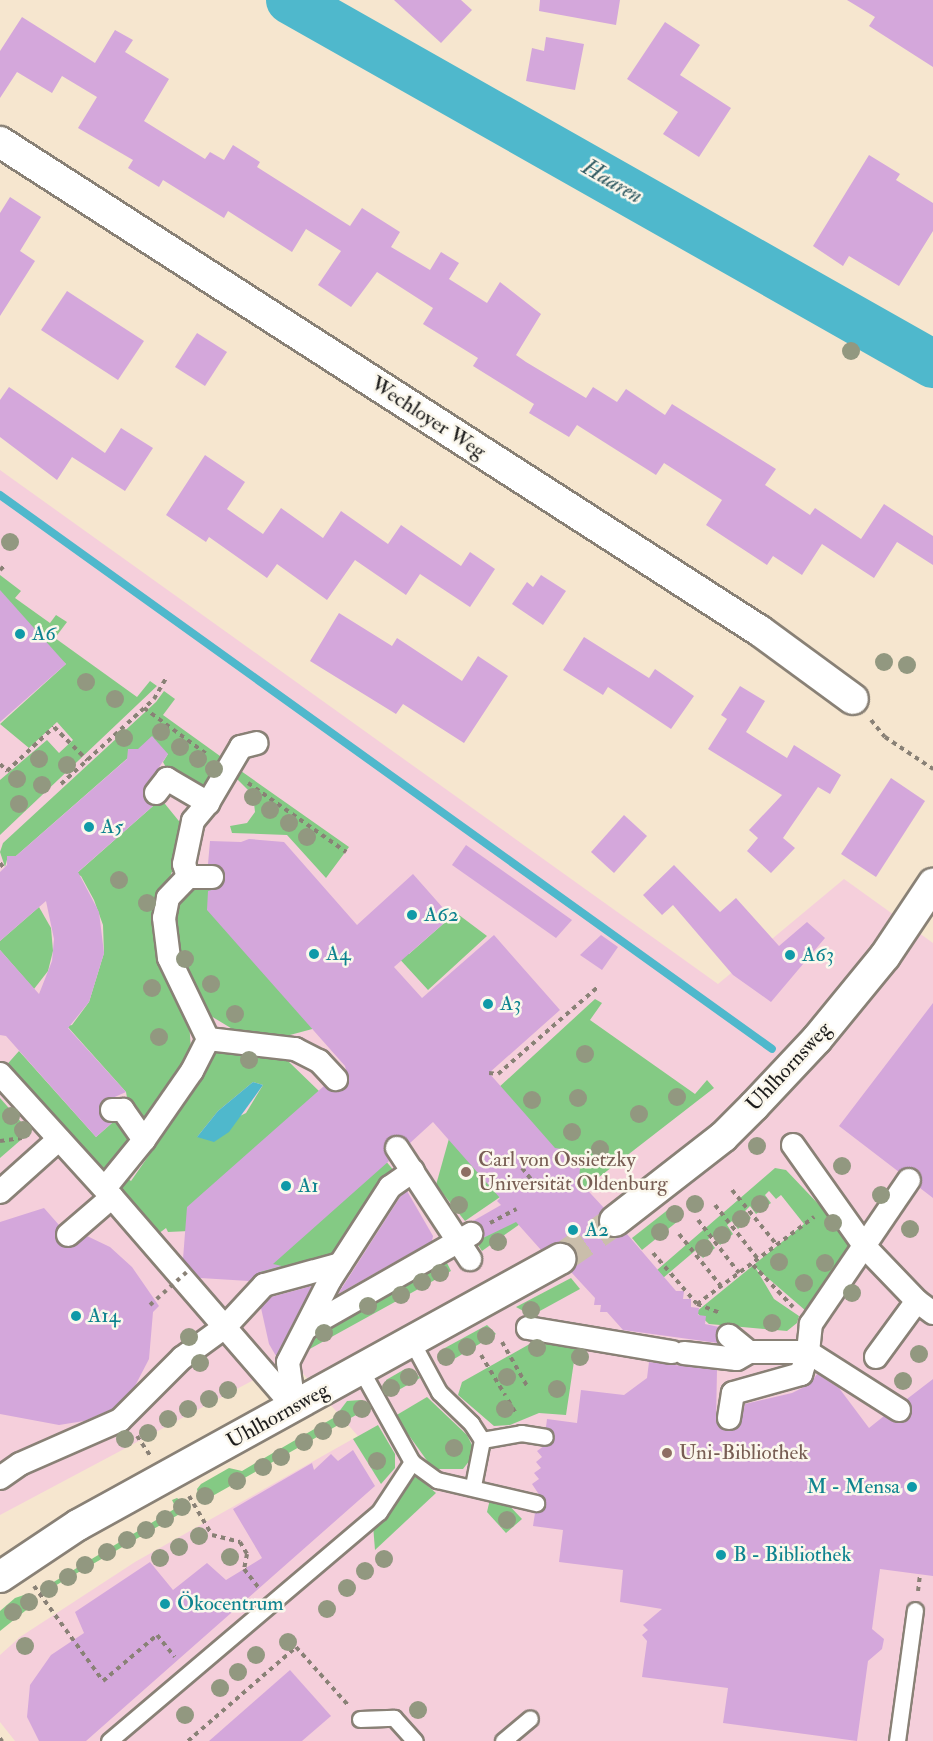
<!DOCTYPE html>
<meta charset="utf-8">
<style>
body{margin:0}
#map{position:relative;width:933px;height:1741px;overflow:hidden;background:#f6e6cf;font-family:"IM FELL Double Pica",serif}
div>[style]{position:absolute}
.built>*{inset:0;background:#f5cfdb}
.green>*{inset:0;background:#84ca84}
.water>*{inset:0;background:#4fb8cc}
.stream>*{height:8px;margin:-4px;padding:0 4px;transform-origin:4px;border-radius:4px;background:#4fb8cc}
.river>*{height:48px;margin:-24px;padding:0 24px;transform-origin:24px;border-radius:24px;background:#4fb8cc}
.building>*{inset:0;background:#d4a7db}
.minor-tunnel>*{height:30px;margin-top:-15px;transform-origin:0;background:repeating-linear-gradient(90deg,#cabeab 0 30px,transparent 0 45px)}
.path>*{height:4px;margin-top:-2px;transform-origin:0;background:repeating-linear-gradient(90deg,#898176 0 4.5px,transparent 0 9px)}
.roads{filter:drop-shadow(2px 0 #898176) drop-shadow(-2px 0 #898176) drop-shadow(0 2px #898176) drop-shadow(0 -2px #898176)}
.service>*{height:15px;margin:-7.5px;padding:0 7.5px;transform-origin:7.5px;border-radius:7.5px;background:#fff}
.pedestrian>*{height:22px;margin:-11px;padding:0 11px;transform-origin:11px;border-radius:11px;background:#fff}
.minor>*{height:30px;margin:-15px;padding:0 15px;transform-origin:15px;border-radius:15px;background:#fff}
.path-bridge>*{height:4px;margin-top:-2px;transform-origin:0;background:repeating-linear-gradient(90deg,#898176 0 4.5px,transparent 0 9px)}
.trees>*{width:18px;height:18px;margin:-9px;border-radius:50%;background:#929880}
.dots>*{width:16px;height:16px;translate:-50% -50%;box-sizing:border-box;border:3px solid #fbf7ec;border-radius:50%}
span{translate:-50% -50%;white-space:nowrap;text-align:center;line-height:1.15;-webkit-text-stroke:5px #fbf7ec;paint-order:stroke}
.street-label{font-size:21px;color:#1c1c1c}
.culture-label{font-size:21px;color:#0d838f}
.left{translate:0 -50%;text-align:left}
.right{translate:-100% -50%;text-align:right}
.education-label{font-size:21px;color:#785e54}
.water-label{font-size:22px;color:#305a62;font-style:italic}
</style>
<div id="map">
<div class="built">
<i style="clip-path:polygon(0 470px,718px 984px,844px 879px,933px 943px,933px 1741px,15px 1741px,0 1722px,0 1655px,20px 1637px,135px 1562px,358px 1436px,291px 1360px,0 1515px)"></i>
</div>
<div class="green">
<i style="clip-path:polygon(0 575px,21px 591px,15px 598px,50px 623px,56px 615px,67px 622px,55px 638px,137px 697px,150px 681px,157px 686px,0 835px,0 780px,47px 740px,59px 753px,73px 740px,57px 722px,29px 748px,0 724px,66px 664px,0 605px)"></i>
<i style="clip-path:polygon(164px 691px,175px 699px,163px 715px,220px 756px,231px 740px,238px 745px,209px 788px,196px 788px,168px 771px,163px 762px,168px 754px,138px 749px,16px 856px,8px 856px,5px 867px,0 852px,3px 843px,156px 702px)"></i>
<i style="clip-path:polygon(252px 755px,241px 771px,349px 847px,326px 878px,287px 835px,232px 833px,230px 826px,247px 823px,255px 812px,253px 795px,237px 779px,239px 757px)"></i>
<i style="clip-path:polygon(161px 799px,187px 831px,163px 896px,189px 1021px,191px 1050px,189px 1065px,146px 1121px,129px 1108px,126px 1092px,67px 1026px,72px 1025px,89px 1002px,104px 953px,103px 925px,94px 900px,81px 876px,76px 874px)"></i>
<i style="clip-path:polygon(212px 887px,211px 909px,316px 1028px,275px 1039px,239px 1033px,206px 1013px,173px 960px,176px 897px,186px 889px)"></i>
<i style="clip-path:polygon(39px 907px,51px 928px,53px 951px,48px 971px,34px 989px,0 950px,0 941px)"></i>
<i style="clip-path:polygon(451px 909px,487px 936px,428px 990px,385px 943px,409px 954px,451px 917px,447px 913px)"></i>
<i style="clip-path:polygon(595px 999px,602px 1003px,590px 1020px,695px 1094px,707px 1080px,714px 1088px,585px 1188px,576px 1177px,580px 1168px,566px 1152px,558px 1149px,553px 1152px,497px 1089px)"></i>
<i style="clip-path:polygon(evenodd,219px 1047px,272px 1053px,289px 1062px,321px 1093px,189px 1231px,168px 1232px,166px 1228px,154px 1237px,120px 1199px,122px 1180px,124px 1175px,131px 1181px,170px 1125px,164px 1119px,219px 1047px,253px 1082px,263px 1085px,246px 1113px,197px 1137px,218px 1111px,253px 1082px)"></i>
<i style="clip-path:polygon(19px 1051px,96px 1137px,113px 1122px,108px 1116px,127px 1125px,132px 1143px,103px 1174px,3px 1069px)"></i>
<i style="clip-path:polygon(0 1098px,30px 1132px,0 1158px)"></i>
<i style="clip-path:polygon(450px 1135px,503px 1195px,465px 1221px,436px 1185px)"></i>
<i style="clip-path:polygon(385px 1160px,395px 1172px,331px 1264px,252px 1278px)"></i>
<i style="clip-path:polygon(775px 1168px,786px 1170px,824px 1210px,848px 1245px,849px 1256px,806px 1311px,755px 1267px,774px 1299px,799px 1316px,797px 1323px,787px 1331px,709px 1324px,696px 1312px,804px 1224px,781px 1195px,776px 1199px,769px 1191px,765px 1195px,771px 1203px,756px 1214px,750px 1206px,745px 1211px,751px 1218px,738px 1229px,732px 1221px,727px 1225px,733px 1234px,720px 1245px,713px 1236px,708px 1239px,715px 1248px,703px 1258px,696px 1250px,663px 1278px,657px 1270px)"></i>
<i style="clip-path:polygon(674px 1205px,683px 1217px,642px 1250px,632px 1238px)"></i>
<i style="clip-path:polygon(513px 1217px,520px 1224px,482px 1251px,476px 1242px)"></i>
<i style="clip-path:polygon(445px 1259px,451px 1271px,306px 1351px,321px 1327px)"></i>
<i style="clip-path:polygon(571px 1278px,580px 1289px,538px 1312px,527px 1313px,516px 1307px)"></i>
<i style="clip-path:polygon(487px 1325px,496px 1334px,444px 1365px,443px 1349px)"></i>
<i style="clip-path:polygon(535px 1341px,576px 1348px,566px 1415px,539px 1413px,510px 1425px,494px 1426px,458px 1395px,462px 1382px)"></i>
<i style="clip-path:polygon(405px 1369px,414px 1371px,420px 1378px,386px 1397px,386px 1380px)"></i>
<i style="clip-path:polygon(427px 1397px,467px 1435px,472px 1445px,470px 1460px,463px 1469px,433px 1469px,395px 1416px)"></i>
<i style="clip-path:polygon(361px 1400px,372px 1406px,200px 1503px,197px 1489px,201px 1484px,229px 1468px,242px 1471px,335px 1417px,347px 1401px)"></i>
<i style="clip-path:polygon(378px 1425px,395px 1454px,395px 1468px,381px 1484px,353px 1439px)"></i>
<i style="clip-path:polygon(416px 1476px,436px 1493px,375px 1550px,373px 1525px)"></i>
<i style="clip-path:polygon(177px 1498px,190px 1508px,46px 1591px,47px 1586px,176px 1508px,172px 1500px)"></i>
<i style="clip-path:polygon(490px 1499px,505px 1501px,522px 1519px,506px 1533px,487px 1512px)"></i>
<i style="clip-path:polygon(27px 1594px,35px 1603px,0 1631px,0 1611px,15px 1598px)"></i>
</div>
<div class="water">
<i style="clip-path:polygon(253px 1082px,263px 1085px,229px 1132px,214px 1142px,197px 1137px,218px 1111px)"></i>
</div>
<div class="stream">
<i style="left:0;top:495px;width:950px;rotate:35.66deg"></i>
</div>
<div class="river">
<i style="left:290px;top:0;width:739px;rotate:29.51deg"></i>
</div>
<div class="building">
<i style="clip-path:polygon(394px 0,461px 0,472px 10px,441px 43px)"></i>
<i style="clip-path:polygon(540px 0,620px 0,616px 25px,539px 11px)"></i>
<i style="clip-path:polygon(847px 0,933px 0,933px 67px,869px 26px,875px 17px)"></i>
<i style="clip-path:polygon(22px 17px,95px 63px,115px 30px,133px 40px,125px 52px,169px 79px,144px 121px,205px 159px,210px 152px,224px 160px,233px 145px,260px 162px,257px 167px,350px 226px,362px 208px,400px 232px,391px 247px,430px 270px,441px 252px,459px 263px,449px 279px,487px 303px,500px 282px,541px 314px,516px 355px,526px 362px,586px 398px,593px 387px,617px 402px,626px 389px,665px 415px,672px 404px,776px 469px,765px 485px,810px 515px,815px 508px,861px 539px,884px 504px,933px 536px,933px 565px,897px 542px,874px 578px,822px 544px,802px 575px,773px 556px,767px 565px,706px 525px,722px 500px,664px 463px,656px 475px,577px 425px,569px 437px,529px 413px,534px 404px,473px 366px,478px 358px,423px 324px,433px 308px,377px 272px,351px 307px,318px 285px,341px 251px,306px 229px,292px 252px,228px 211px,224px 218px,163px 180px,159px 187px,128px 168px,133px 160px,78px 128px,97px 97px,62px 76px,52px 93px,17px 72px,0 98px,0 51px)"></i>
<i style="clip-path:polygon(665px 22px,700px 45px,680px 75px,731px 108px,699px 157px,663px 134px,678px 112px,627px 79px)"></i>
<i style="clip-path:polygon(546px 37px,584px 44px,575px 90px,526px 81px,532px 48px,544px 51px)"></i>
<i style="clip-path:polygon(869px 155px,900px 174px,896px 180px,933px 203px,933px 231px,899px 286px,849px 256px,843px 266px,813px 246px)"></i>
<i style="clip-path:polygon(10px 197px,41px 217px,20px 251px,35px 261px,0 316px,0 213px)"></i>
<i style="clip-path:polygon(67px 291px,144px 341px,118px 380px,41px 330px)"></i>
<i style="clip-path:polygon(197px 333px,227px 352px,205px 386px,175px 367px)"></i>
<i style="clip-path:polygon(9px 387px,105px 453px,121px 428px,153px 448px,125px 491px,72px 457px,57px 480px,0 437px,0 400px)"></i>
<i style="clip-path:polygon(205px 455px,245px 482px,227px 509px,263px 534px,281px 508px,323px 538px,341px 511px,388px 544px,401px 525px,461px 566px,470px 552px,495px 569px,470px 607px,420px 574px,406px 595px,355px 560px,327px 600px,277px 564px,267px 578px,209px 537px,206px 542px,166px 515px)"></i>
<i style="clip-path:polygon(541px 575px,566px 591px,543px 625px,512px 604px,527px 582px,533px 587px)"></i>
<i style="clip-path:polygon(0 590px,66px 664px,0 722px)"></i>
<i style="clip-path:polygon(339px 613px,392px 646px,397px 638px,462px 681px,478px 656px,508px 676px,464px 743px,403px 704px,396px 714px,310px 661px)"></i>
<i style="clip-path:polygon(584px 637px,649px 678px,655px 669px,694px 696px,671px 729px,608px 687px,603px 695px,563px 670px)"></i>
<i style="clip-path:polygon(740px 686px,765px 701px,746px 732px,787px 758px,794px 745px,841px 775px,830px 794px,818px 787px,783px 838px,795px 848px,771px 873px,747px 851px,758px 838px,749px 830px,782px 795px,708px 749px,727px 719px,721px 715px)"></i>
<i style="clip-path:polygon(152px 736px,168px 754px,143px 791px,144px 799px,153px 806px,78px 872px,99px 912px,104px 953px,89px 1002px,68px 1028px,126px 1092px,101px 1103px,100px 1116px,112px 1123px,96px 1137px,6px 1036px,0 1035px,0 950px,39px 994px,52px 961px,54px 939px,46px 901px,0 941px,0 872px,7px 865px,7px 856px,16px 856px,127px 759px,128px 749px,138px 749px)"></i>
<i style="clip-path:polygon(891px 778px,925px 801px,876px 877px,841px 854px)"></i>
<i style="clip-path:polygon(624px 815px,647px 836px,614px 873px,591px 852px)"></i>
<i style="clip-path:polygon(249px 839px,284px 842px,357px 925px,413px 874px,451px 917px,394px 967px,422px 998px,494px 935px,560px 1010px,489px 1073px,555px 1148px,562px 1149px,580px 1168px,579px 1181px,604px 1208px,598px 1223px,602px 1232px,617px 1238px,627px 1234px,676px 1291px,684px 1291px,683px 1299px,691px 1299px,691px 1307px,699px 1308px,698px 1315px,706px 1316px,705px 1324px,719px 1327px,718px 1343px,623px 1330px,607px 1312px,600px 1312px,601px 1305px,594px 1305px,595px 1298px,571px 1272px,577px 1259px,568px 1244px,560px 1242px,541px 1250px,516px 1222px,483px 1238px,482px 1227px,473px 1221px,501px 1205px,497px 1201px,500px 1198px,433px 1122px,410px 1143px,403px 1136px,389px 1137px,384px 1148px,389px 1161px,273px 1264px,282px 1266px,260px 1272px,249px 1281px,200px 1278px,183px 1259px,187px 1207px,324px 1086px,339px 1092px,349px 1082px,345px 1066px,207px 910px,208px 891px,219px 888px,225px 878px,219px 866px,208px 864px,210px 841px,241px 842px)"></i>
<i style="clip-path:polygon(466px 845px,503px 871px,572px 920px,556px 938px,452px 865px)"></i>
<i style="clip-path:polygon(674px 865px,720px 912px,736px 898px,779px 946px,807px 922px,825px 938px,771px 1002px,733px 975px,673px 905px,662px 915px,643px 895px)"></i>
<i style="clip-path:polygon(601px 935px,618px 947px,602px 970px,580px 955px)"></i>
<i style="clip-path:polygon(933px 1003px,933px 1198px,920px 1188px,922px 1180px,917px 1169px,909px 1167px,899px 1172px,839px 1126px)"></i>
<i style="clip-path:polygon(407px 1191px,433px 1236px,432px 1241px,338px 1294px,400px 1197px)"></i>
<i style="clip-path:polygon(44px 1208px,59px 1225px,55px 1237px,58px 1244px,71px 1248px,87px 1236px,110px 1247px,132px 1267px,159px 1306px,153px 1312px,149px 1359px,135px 1386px,112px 1409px,84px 1421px,59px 1425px,0 1414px,0 1222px)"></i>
<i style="clip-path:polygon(312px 1286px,276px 1356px,269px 1344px,261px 1308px,271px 1297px)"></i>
<i style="clip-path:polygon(649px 1362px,717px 1370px,716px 1422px,727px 1431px,740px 1426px,745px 1404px,792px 1393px,810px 1384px,817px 1374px,839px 1388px,869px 1428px,884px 1416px,898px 1423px,905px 1422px,912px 1411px,907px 1399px,933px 1379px,933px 1576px,880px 1569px,872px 1629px,884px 1639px,882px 1649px,868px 1661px,857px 1741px,723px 1723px,728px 1688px,642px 1677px,647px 1641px,642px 1635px,648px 1630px,643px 1625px,662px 1609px,620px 1602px,623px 1570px,559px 1562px,563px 1530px,533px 1526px,535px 1513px,546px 1505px,532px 1484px,539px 1479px,534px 1473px,541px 1468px,536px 1462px,542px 1457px,537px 1451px,555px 1438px,546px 1427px,547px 1419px,577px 1423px,581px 1390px,624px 1395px,647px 1378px)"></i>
<i style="clip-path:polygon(353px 1450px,375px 1486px,86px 1741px,39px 1741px,27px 1717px,30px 1685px,51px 1655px,84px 1633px,75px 1612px,150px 1562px,173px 1590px,207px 1563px,226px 1580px,262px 1558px,233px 1509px,312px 1463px,314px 1470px,331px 1454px,338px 1461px)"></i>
<i style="clip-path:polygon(290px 1670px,331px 1716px,302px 1741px,209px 1741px)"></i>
</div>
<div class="minor-tunnel">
<i style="left:560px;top:1259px;width:67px;rotate:-34.6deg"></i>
</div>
<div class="path">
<i style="left:0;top:570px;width:8px;rotate:-45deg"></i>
<i style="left:144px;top:708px;width:79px;rotate:36.3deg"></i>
<i style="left:871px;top:720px;width:22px;rotate:51deg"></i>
<i style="left:885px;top:737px;width:58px;rotate:33.7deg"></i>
<i style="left:0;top:764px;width:10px;rotate:45deg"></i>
<i style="left:7px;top:771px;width:64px;rotate:-43.1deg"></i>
<i style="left:54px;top:727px;width:47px;rotate:45deg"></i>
<i style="left:248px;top:783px;width:120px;rotate:35.1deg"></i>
<i style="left:61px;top:784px;width:126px;rotate:-42.4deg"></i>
<i style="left:154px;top:699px;width:24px;rotate:-60deg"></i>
<i style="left:0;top:863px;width:6px;rotate:51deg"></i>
<i style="left:489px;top:1073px;width:9px;rotate:6deg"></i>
<i style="left:498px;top:1074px;width:134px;rotate:-41.1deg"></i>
<i style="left:0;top:1141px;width:22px;rotate:-8deg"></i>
<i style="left:522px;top:1168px;width:27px;rotate:51deg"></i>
<i style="left:732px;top:1190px;width:71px;rotate:50.7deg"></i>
<i style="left:715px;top:1205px;width:69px;rotate:51.5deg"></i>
<i style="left:698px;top:1220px;width:67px;rotate:52.3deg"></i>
<i style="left:490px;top:1223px;width:30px;rotate:-28deg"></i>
<i style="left:679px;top:1234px;width:67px;rotate:51.1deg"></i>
<i style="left:653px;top:1253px;width:67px;rotate:49.2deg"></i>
<i style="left:697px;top:1304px;width:146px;rotate:-36.6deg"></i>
<i style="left:753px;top:1265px;width:58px;rotate:46.4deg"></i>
<i style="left:697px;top:1304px;width:26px;rotate:21deg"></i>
<i style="left:502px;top:1342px;width:51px;rotate:60.4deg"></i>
<i style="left:481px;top:1355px;width:47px;rotate:59deg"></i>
<i style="left:508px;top:1400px;width:14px;rotate:60deg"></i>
<i style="left:137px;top:1436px;width:23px;rotate:56deg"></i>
<i style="left:189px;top:1496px;width:45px;rotate:59.5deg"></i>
<i style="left:212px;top:1535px;width:29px;rotate:14deg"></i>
<i style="left:240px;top:1542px;width:14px;rotate:60deg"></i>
<i style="left:247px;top:1554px;width:15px;rotate:101deg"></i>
<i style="left:244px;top:1569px;width:24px;rotate:52deg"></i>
<i style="left:34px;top:1586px;width:117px;rotate:54deg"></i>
<i style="left:103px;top:1681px;width:71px;rotate:-40.4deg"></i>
<i style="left:157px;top:1635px;width:28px;rotate:51deg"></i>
<i style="left:918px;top:1591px;width:17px;rotate:-83deg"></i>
<i style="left:0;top:1738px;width:4px;rotate:56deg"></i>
<i style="left:188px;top:1741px;width:143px;rotate:-41deg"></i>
<i style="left:296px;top:1647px;width:78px;rotate:48.1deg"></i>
</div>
<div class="roads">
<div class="service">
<i style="left:412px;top:1342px;width:57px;rotate:61.6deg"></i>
<i style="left:439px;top:1392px;width:45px;rotate:44.1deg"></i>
<i style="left:471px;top:1423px;width:20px;rotate:57deg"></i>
<i style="left:482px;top:1440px;width:47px;rotate:101.1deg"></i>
<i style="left:361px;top:1370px;width:105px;rotate:61deg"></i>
<i style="left:412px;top:1462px;width:31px;rotate:36deg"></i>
<i style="left:437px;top:1480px;width:102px;rotate:13.1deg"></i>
<i style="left:482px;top:1440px;width:40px;rotate:-10deg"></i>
<i style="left:521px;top:1433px;width:24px;rotate:9deg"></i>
<i style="left:360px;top:1719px;width:34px;rotate:-2deg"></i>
<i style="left:394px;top:1718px;width:31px;rotate:48deg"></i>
<i style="left:109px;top:1741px;width:354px;rotate:-40.3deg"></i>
<i style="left:379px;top:1512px;width:60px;rotate:-56.6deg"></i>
<i style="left:503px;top:1741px;width:35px;rotate:-40deg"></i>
<i style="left:897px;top:1741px;width:132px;rotate:-82.2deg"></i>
</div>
<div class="pedestrian">
<i style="left:156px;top:793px;width:18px;rotate:-52deg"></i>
<i style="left:167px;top:779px;width:48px;rotate:30.3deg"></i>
<i style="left:208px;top:803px;width:23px;rotate:130deg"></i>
<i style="left:193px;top:821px;width:44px;rotate:101.8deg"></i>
<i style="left:184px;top:864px;width:14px;rotate:73deg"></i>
<i style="left:188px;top:877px;width:29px;rotate:134deg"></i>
<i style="left:168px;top:898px;width:20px;rotate:101deg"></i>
<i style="left:164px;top:918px;width:40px;rotate:82.9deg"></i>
<i style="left:169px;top:958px;width:90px;rotate:64.3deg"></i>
<i style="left:208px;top:1039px;width:88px;rotate:6.6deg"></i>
<i style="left:295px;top:1049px;width:27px;rotate:27deg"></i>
<i style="left:319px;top:1061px;width:25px;rotate:47deg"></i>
<i style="left:208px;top:803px;width:65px;rotate:-59.5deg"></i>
<i style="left:241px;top:747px;width:16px;rotate:-14deg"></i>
<i style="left:188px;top:877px;width:24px"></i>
<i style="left:0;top:1074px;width:166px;rotate:47.7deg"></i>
<i style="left:112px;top:1197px;width:58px;rotate:139.2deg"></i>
<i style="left:144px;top:1140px;width:84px;rotate:-55.2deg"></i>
<i style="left:192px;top:1071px;width:36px;rotate:-63deg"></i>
<i style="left:793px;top:1145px;width:126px;rotate:54.7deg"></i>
<i style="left:866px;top:1248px;width:74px;rotate:46.1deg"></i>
<i style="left:917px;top:1301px;width:20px;rotate:37deg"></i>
<i style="left:397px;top:1148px;width:133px;rotate:56.7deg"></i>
<i style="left:105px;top:1188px;width:62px;rotate:-50.9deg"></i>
<i style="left:144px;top:1140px;width:37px;rotate:-125deg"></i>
<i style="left:123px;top:1110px;width:11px;rotate:180deg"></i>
<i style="left:0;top:1192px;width:79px;rotate:-41.9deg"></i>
<i style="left:112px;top:1197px;width:278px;rotate:49.1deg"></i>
<i style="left:308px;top:1327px;width:188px;rotate:-29.7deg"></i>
<i style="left:528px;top:1328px;width:146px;rotate:9.5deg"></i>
<i style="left:684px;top:1353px;width:53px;rotate:6.5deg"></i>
<i style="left:737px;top:1359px;width:14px;rotate:-30deg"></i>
<i style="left:876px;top:1357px;width:69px;rotate:-53.8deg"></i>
<i style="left:294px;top:1406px;width:44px;rotate:-97.8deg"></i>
<i style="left:288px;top:1362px;width:92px;rotate:-62.9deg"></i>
<i style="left:330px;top:1280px;width:111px;rotate:-57.2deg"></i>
<i style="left:390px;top:1187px;width:28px;rotate:-35deg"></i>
<i style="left:899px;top:1410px;width:108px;rotate:-147.5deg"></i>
<i style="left:808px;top:1352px;width:28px;rotate:-84deg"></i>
<i style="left:811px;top:1324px;width:174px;rotate:-55.8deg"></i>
<i style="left:729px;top:1418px;width:25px;rotate:-81deg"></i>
<i style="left:733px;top:1393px;width:71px;rotate:-15.6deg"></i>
<i style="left:801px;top:1374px;width:23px;rotate:-72deg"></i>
<i style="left:808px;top:1352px;width:59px;rotate:180deg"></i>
<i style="left:749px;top:1352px;width:26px;rotate:-141deg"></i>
<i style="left:0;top:1478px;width:24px;rotate:-35deg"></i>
<i style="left:20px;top:1464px;width:109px;rotate:-23.7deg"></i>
<i style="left:120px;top:1420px;width:88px;rotate:-45deg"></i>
<i style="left:182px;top:1358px;width:54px;rotate:-36deg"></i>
<i style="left:226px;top:1326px;width:56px;rotate:-47.2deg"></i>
<i style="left:264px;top:1285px;width:79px;rotate:-15.4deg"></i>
</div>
<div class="minor">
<i style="left:0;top:142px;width:904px;rotate:32.76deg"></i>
<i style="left:760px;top:631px;width:115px;rotate:36.2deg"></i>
<i style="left:615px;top:1221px;width:137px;rotate:-37.9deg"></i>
<i style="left:723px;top:1137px;width:44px;rotate:-45deg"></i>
<i style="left:754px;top:1106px;width:92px;rotate:-46.8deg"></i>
<i style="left:817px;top:1039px;width:107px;rotate:-50.7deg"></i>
<i style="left:885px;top:956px;width:87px;rotate:-56.3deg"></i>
<i style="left:0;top:1577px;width:94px;rotate:-33.7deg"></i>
<i style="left:78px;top:1525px;width:551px;rotate:-28.89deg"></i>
</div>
</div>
<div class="path-bridge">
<i style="left:150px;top:1305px;width:52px;rotate:-41.9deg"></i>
</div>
<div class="trees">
<i style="left:851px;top:351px"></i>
<i style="left:10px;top:542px"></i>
<i style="left:884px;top:662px"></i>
<i style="left:907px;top:665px"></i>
<i style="left:86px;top:682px"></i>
<i style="left:115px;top:699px"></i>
<i style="left:161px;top:732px"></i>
<i style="left:124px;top:738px"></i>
<i style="left:180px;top:747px"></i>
<i style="left:39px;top:759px"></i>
<i style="left:198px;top:759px"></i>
<i style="left:67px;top:765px"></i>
<i style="left:214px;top:769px"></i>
<i style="left:17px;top:779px"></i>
<i style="left:42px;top:785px"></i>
<i style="left:253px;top:797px"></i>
<i style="left:19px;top:804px"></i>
<i style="left:270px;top:810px"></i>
<i style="left:289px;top:823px"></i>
<i style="left:307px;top:837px"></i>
<i style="left:119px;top:880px"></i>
<i style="left:147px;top:903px"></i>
<i style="left:185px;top:959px"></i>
<i style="left:211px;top:984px"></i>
<i style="left:152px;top:988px"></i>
<i style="left:235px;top:1014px"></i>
<i style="left:159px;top:1037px"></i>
<i style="left:585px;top:1054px"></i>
<i style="left:249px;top:1060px"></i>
<i style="left:677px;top:1097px"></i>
<i style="left:578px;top:1098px"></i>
<i style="left:532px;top:1100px"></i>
<i style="left:639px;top:1114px"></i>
<i style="left:11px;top:1116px"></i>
<i style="left:23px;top:1130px"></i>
<i style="left:572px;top:1132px"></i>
<i style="left:757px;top:1146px"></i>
<i style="left:600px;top:1149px"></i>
<i style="left:842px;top:1166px"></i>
<i style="left:881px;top:1195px"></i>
<i style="left:695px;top:1204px"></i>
<i style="left:760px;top:1204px"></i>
<i style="left:459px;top:1205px"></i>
<i style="left:675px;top:1214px"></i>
<i style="left:741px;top:1219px"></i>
<i style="left:833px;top:1223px"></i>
<i style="left:910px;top:1229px"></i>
<i style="left:660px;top:1232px"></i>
<i style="left:722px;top:1235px"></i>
<i style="left:498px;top:1242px"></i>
<i style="left:704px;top:1248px"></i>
<i style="left:779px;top:1262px"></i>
<i style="left:825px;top:1263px"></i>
<i style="left:440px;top:1273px"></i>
<i style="left:422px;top:1282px"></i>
<i style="left:804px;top:1283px"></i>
<i style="left:852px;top:1293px"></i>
<i style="left:401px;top:1295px"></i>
<i style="left:368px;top:1306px"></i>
<i style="left:531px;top:1310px"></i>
<i style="left:772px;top:1323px"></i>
<i style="left:324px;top:1333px"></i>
<i style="left:486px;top:1336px"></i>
<i style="left:189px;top:1337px"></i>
<i style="left:467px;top:1347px"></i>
<i style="left:537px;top:1348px"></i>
<i style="left:919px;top:1354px"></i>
<i style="left:446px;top:1357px"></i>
<i style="left:580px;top:1357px"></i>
<i style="left:200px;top:1363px"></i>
<i style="left:409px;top:1377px"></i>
<i style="left:507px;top:1377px"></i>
<i style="left:903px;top:1381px"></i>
<i style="left:391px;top:1388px"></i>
<i style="left:557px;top:1389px"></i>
<i style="left:228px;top:1390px"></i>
<i style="left:209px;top:1399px"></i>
<i style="left:188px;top:1409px"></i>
<i style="left:362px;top:1409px"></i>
<i style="left:505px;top:1409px"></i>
<i style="left:168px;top:1419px"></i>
<i style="left:342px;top:1419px"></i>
<i style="left:323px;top:1431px"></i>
<i style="left:148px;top:1433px"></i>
<i style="left:125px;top:1439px"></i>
<i style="left:304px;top:1442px"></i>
<i style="left:454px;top:1448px"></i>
<i style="left:281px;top:1457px"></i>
<i style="left:377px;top:1461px"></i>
<i style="left:263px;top:1467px"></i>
<i style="left:237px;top:1481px"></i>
<i style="left:205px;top:1496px"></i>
<i style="left:182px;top:1507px"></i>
<i style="left:165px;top:1519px"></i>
<i style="left:507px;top:1520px"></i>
<i style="left:146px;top:1530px"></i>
<i style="left:199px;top:1536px"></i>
<i style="left:127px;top:1540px"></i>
<i style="left:179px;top:1547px"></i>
<i style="left:107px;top:1552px"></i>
<i style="left:230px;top:1557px"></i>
<i style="left:160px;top:1558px"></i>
<i style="left:384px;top:1559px"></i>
<i style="left:85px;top:1565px"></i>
<i style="left:365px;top:1571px"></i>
<i style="left:68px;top:1577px"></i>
<i style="left:347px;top:1588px"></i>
<i style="left:49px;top:1589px"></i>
<i style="left:29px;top:1602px"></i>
<i style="left:327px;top:1609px"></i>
<i style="left:13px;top:1612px"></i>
<i style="left:288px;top:1642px"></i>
<i style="left:25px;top:1646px"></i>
<i style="left:256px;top:1655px"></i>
<i style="left:238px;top:1672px"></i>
<i style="left:220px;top:1688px"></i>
<i style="left:418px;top:1710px"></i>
<i style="left:185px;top:1715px"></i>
</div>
<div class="dots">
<i style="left:20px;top:634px;background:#0f9aa8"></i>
<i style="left:89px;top:827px;background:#0f9aa8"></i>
<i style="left:412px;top:915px;background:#0f9aa8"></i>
<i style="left:314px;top:954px;background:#0f9aa8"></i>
<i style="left:790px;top:955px;background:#0f9aa8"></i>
<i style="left:488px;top:1004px;background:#0f9aa8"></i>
<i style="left:466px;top:1172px;background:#8d6e63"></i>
<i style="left:286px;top:1186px;background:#0f9aa8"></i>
<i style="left:573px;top:1230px;background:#0f9aa8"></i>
<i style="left:76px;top:1316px;background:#0f9aa8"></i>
<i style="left:667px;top:1453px;background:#8d6e63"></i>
<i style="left:912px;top:1487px;background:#0f9aa8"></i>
<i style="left:721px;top:1555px;background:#0f9aa8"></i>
<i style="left:165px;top:1604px;background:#0f9aa8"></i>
</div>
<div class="street-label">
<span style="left:428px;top:418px;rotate:33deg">Wechloyer Weg</span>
<span style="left:789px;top:1067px;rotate:-47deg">Uhlhornsweg</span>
<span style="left:278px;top:1416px;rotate:-29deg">Uhlhornsweg</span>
</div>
<div class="culture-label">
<span class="left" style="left:32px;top:634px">A6</span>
<span class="left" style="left:101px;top:827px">A5</span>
<span class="left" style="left:424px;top:915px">A62</span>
<span class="left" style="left:326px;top:954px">A4</span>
<span class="left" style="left:802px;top:955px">A63</span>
<span class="left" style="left:500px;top:1004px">A3</span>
<span class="left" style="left:298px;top:1186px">A1</span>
<span class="left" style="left:585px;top:1230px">A2</span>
<span class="left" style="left:88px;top:1316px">A14</span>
<span class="right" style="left:900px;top:1487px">M - Mensa</span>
<span class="left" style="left:733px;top:1555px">B - Bibliothek</span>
<span class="left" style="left:177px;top:1604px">Ökocentrum</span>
</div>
<div class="education-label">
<span class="left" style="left:478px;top:1172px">Carl von Ossietzky<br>Universität Oldenburg</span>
<span class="left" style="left:679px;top:1453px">Uni-Bibliothek</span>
</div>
<div class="water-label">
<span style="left:612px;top:182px;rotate:30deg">Haaren</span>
</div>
</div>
